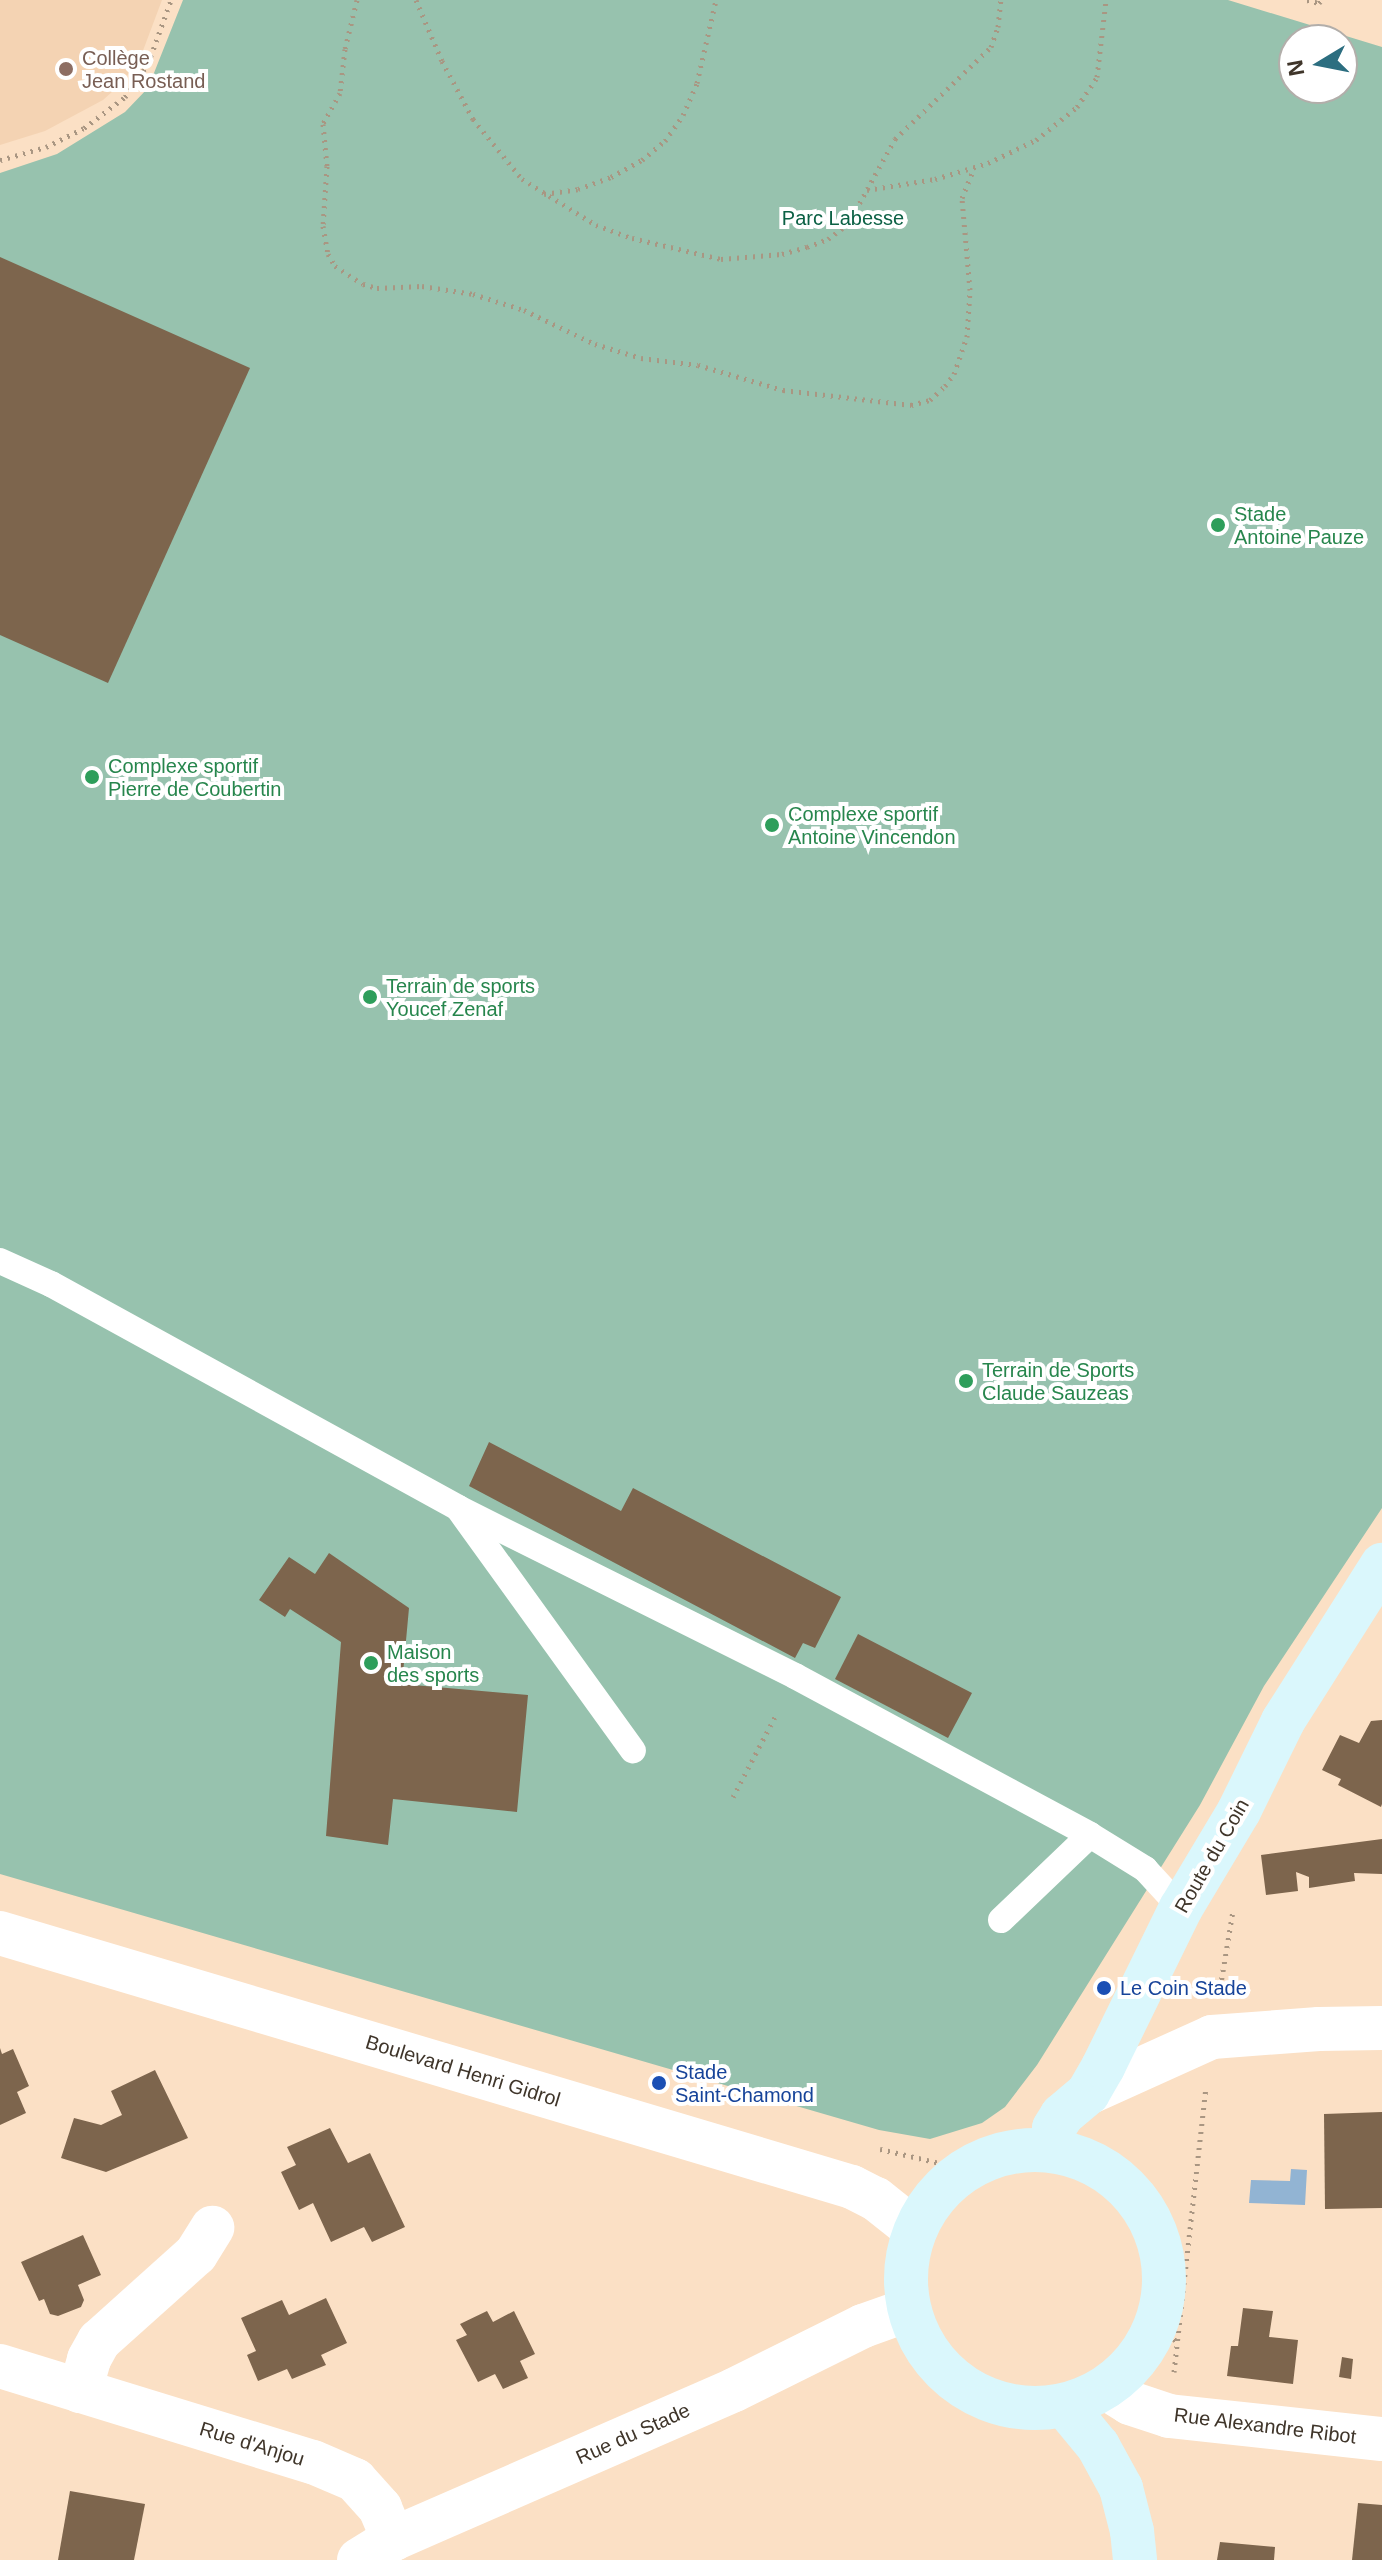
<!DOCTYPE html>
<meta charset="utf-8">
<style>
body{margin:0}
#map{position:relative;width:1382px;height:2560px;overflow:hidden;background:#fbe0c5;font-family:Helvetica,sans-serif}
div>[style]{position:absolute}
.built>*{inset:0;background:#f4d3b3}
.green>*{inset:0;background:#97c2ae}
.water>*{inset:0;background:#92b4d3}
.building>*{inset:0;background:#7d654d}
.path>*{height:5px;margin-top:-2.5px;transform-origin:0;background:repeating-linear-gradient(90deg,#a99682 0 2px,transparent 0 8px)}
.service>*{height:26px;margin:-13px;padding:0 13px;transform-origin:13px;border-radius:13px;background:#fff}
.minor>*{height:44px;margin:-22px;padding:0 22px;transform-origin:22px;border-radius:22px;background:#fff}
.tertiary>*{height:44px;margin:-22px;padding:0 22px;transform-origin:22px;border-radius:22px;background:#fff}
.secondary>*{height:44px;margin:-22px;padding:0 22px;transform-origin:22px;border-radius:22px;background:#daf7fc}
.secondary>.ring{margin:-22px;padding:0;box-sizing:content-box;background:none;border:44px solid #daf7fc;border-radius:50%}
.dots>*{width:22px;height:22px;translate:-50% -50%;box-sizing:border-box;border:4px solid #fff;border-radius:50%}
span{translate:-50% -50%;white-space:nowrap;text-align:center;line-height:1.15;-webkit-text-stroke:8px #fff;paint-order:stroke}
.education-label{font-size:20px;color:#785e54}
.left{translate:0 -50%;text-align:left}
.park-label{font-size:20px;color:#0c6145}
.leisure-label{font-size:20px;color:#27864d}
.street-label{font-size:20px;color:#3f352a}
.transit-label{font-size:20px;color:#164399}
.north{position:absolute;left:1278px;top:24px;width:80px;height:80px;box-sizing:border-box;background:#fff;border:2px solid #b2aeaa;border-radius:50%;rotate:260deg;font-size:22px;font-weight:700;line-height:32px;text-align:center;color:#3f352a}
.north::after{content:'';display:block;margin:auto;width:28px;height:36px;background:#2c6e80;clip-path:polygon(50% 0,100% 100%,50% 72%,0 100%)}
</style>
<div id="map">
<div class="built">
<i style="clip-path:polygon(0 0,162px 0,141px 56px,122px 83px,103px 100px,45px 131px,0 145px)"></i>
</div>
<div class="green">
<i style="clip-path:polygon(evenodd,183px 0,1228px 0,1382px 47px,1382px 1508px,1264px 1686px,1200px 1805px,1037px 2065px,1005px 2107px,982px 2123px,930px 2139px,879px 2130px,0 1874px,0 173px,57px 154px,125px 112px,148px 88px,183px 0,1294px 40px,1342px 40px,1342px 88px,1294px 88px,1294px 40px)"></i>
</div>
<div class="water">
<i style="clip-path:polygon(1291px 2169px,1307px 2170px,1305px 2205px,1249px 2203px,1251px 2180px,1290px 2181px)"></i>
</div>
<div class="building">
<i style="clip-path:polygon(0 257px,250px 368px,108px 683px,0 635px)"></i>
<i style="clip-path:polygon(489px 1442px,621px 1511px,633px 1488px,841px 1597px,815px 1648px,803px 1643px,795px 1658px,469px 1486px)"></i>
<i style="clip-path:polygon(329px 1553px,409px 1608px,402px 1684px,528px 1695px,517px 1812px,393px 1799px,388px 1845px,326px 1836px,341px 1642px,290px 1609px,285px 1617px,259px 1600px,289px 1557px,315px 1574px)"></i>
<i style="clip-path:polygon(858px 1634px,972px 1693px,948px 1738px,835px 1679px)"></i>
<i style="clip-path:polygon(1382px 1720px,1382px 1804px,1381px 1807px,1338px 1785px,1341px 1779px,1322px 1770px,1340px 1735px,1359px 1743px,1371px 1721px)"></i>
<i style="clip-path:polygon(1382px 1839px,1382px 1874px,1354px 1873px,1355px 1881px,1309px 1888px,1309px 1877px,1296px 1872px,1298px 1891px,1266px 1895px,1261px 1855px)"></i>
<i style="clip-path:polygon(0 2048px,2px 2054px,13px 2049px,29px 2086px,17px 2092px,26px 2113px,0 2125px)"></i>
<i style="clip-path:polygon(155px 2070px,188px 2138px,106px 2172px,61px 2158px,74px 2118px,101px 2125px,122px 2115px,111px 2091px)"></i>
<i style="clip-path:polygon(1382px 2112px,1382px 2208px,1325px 2209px,1324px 2114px)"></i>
<i style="clip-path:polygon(330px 2128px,348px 2163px,370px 2153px,405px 2227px,372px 2242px,364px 2227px,331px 2242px,313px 2203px,299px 2210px,281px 2172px,296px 2165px,287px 2147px)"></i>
<i style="clip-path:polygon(83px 2235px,101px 2275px,78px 2285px,84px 2300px,81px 2307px,58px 2316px,50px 2314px,44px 2299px,39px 2301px,21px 2262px)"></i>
<i style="clip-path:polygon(326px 2298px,347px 2343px,321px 2355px,326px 2365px,292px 2379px,287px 2369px,258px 2381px,247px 2355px,256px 2351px,241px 2318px,282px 2300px,289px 2315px)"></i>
<i style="clip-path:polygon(1243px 2308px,1273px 2311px,1269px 2337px,1298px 2340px,1293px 2384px,1227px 2376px,1231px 2346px,1238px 2346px)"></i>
<i style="clip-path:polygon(487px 2311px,493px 2322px,514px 2311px,535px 2354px,520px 2361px,528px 2378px,503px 2389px,495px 2374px,478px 2382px,456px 2340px,467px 2335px,460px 2324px)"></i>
<i style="clip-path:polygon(1342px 2357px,1353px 2359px,1351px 2379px,1339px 2377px)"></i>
<i style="clip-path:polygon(70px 2491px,145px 2504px,134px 2560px,58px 2560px)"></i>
<i style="clip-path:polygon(1358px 2503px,1382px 2505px,1382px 2560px,1352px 2560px)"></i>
<i style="clip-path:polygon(1220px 2542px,1275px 2547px,1274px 2560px,1217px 2560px)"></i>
</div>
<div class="path">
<i style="left:357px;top:0;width:50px;rotate:103.8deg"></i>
<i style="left:345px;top:49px;width:44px;rotate:96.5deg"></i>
<i style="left:340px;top:93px;width:35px;rotate:119deg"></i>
<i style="left:323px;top:124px;width:42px;rotate:84.6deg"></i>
<i style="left:327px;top:166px;width:60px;rotate:93.8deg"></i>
<i style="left:323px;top:226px;width:28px;rotate:80deg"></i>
<i style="left:328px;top:254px;width:14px;rotate:60deg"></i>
<i style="left:335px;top:266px;width:33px;rotate:33deg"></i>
<i style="left:363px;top:284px;width:15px;rotate:16deg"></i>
<i style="left:377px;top:288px;width:45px;rotate:-2.5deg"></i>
<i style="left:422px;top:286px;width:52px;rotate:8.9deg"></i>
<i style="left:473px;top:294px;width:53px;rotate:17.4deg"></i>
<i style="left:524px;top:310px;width:79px;rotate:25.6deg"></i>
<i style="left:595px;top:344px;width:48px;rotate:16.9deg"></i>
<i style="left:641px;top:358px;width:57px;rotate:7deg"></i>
<i style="left:698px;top:365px;width:89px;rotate:16.4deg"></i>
<i style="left:783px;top:390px;width:129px;rotate:6.7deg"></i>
<i style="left:911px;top:405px;width:20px;rotate:-15deg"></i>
<i style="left:930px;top:400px;width:21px;rotate:-43deg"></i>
<i style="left:945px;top:386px;width:15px;rotate:-53deg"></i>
<i style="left:954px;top:374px;width:39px;rotate:-71deg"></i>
<i style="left:967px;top:337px;width:47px;rotate:-86.3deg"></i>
<i style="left:970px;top:290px;width:92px;rotate:-95deg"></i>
<i style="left:962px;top:198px;width:31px;rotate:-68deg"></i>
<i style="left:416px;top:0;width:66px;rotate:66.9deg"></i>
<i style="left:442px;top:61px;width:66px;rotate:61.9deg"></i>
<i style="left:473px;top:119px;width:77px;rotate:50.8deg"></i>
<i style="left:522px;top:179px;width:87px;rotate:31.9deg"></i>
<i style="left:596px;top:225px;width:38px;rotate:20deg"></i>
<i style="left:632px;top:238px;width:91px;rotate:13.3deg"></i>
<i style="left:721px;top:259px;width:61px;rotate:-4.7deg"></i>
<i style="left:782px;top:254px;width:26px;rotate:-16deg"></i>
<i style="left:807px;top:247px;width:22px;rotate:-21deg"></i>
<i style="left:828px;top:239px;width:25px;rotate:-37deg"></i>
<i style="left:848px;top:224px;width:97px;rotate:-61.1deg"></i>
<i style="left:895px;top:139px;width:133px;rotate:-43.8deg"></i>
<i style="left:991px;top:47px;width:21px;rotate:-71deg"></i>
<i style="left:998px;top:27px;width:27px;rotate:-84deg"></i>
<i style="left:1307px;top:0;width:12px;rotate:14deg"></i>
<i style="left:1319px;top:3px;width:4px;rotate:-56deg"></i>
<i style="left:0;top:160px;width:48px;rotate:-15.8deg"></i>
<i style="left:46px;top:147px;width:42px;rotate:-26.6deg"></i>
<i style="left:84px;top:128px;width:51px;rotate:-37.1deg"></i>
<i style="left:125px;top:97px;width:40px;rotate:-55.1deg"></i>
<i style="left:148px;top:64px;width:68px;rotate:-70.2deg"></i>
<i style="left:867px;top:190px;width:69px;rotate:-9.2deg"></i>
<i style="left:935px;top:179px;width:55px;rotate:-16.8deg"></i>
<i style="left:988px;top:163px;width:53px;rotate:-25.6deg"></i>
<i style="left:1036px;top:140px;width:53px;rotate:-38.8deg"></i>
<i style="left:1077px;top:107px;width:36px;rotate:-56deg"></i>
<i style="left:1097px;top:77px;width:78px;rotate:-83.3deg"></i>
<i style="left:544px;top:194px;width:34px;rotate:-8deg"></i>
<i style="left:578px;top:189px;width:35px;rotate:-20deg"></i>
<i style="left:611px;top:177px;width:35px;rotate:-29deg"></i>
<i style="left:642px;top:160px;width:30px;rotate:-40deg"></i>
<i style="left:665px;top:141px;width:32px;rotate:-55deg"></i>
<i style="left:683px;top:115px;width:35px;rotate:-66deg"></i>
<i style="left:697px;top:83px;width:85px;rotate:-77.1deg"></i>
<i style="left:733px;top:1797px;width:95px;rotate:-62.4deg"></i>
<i style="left:1219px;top:1995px;width:86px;rotate:-80.6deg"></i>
<i style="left:880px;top:2149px;width:87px;rotate:13.2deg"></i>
<i style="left:1157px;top:2322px;width:28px;rotate:45deg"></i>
<i style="left:1174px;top:2372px;width:286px;rotate:-83.6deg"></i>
</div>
<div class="service">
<i style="left:0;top:1261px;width:56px;rotate:24.3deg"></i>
<i style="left:51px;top:1284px;width:465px;rotate:28.8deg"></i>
<i style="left:458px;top:1508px;width:299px;rotate:54.2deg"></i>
<i style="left:458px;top:1508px;width:377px;rotate:26.5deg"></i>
<i style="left:795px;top:1676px;width:335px;rotate:28.3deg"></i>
<i style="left:1090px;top:1835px;width:65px;rotate:31.7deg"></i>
<i style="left:1145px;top:1869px;width:53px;rotate:47.3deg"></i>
<i style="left:1001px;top:1920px;width:123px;rotate:-43.7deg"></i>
</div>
<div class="minor">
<i style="left:1088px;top:2093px;width:136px;rotate:-24.3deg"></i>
<i style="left:1212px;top:2037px;width:107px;rotate:-4.3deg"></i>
<i style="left:1319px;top:2029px;width:63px;rotate:-0.9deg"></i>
<i style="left:0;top:2366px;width:327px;rotate:17.1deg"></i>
<i style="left:313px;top:2462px;width:46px;rotate:23.2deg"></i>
<i style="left:355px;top:2480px;width:38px;rotate:48deg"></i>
<i style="left:380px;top:2508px;width:34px;rotate:67deg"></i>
<i style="left:1106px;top:2388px;width:28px;rotate:32deg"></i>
<i style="left:1130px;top:2403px;width:41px;rotate:18.4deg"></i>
<i style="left:1169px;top:2416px;width:214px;rotate:6.2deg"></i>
<i style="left:80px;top:2391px;width:33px;rotate:-74deg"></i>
<i style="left:89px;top:2359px;width:21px;rotate:-61deg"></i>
<i style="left:99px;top:2341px;width:130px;rotate:-41.9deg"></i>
<i style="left:196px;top:2254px;width:31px;rotate:-58deg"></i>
<i style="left:359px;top:2560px;width:40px;rotate:-32deg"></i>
<i style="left:393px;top:2539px;width:372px;rotate:-23.6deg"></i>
<i style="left:734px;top:2390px;width:144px;rotate:-26.4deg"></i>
<i style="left:863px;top:2326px;width:48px;rotate:-19.6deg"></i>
</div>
<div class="tertiary">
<i style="left:0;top:1933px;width:889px;rotate:16.6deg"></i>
<i style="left:852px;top:2187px;width:27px;rotate:27deg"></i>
<i style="left:876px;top:2199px;width:50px;rotate:38.5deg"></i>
</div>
<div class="secondary">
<i style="left:1051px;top:2150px;width:22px;rotate:-82deg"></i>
<i style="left:1054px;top:2128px;width:15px;rotate:-58deg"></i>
<i style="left:1062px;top:2115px;width:34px;rotate:-40deg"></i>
<i style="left:1088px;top:2093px;width:30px;rotate:-60deg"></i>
<i style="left:1103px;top:2067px;width:177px;rotate:-63.9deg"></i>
<i style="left:1181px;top:1908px;width:113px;rotate:-59.1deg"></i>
<i style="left:1239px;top:1811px;width:100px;rotate:-63.9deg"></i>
<i style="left:1283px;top:1721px;width:185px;rotate:-57.6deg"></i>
<i class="ring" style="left:906px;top:2150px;width:214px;height:214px"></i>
<i style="left:1065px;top:2406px;width:52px;rotate:50.5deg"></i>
<i style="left:1098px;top:2446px;width:48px;rotate:61.3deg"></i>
<i style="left:1121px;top:2488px;width:44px;rotate:75.7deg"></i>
<i style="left:1132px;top:2531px;width:29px;rotate:84deg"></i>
</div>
<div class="dots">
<i style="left:66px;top:69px;background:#8d6e63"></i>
<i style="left:1218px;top:525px;background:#2e9e5b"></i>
<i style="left:92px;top:777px;background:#2e9e5b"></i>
<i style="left:772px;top:825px;background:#2e9e5b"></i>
<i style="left:370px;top:997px;background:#2e9e5b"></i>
<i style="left:966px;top:1381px;background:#2e9e5b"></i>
<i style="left:371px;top:1663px;background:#2e9e5b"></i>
<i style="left:1104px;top:1988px;background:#1a4fb4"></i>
<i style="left:659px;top:2083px;background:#1a4fb4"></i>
</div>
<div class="education-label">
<span class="left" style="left:82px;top:70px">Collège<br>Jean Rostand</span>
</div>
<div class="park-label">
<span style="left:843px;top:218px">Parc Labesse</span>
</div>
<div class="leisure-label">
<span class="left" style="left:1234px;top:526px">Stade<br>Antoine Pauze</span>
<span class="left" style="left:108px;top:778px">Complexe sportif<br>Pierre de Coubertin</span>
<span class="left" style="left:788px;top:826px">Complexe sportif<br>Antoine Vincendon</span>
<span class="left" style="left:386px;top:998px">Terrain de sports<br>Youcef Zenaf</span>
<span class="left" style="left:982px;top:1382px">Terrain de Sports<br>Claude Sauzeas</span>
<span class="left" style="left:387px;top:1664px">Maison<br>des sports</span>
</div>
<div class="street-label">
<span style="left:1212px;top:1856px;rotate:-60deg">Route du Coin</span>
<span style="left:463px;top:2071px;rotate:17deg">Boulevard Henri Gidrol</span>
<span style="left:1265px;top:2426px;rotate:7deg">Rue Alexandre Ribot</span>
<span style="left:633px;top:2434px;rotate:-24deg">Rue du Stade</span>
<span style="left:252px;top:2444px;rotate:17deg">Rue d'Anjou</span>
</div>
<div class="transit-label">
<span class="left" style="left:1120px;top:1988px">Le Coin Stade</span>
<span class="left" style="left:675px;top:2084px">Stade<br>Saint-Chamond</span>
</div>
<div class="north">N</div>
</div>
